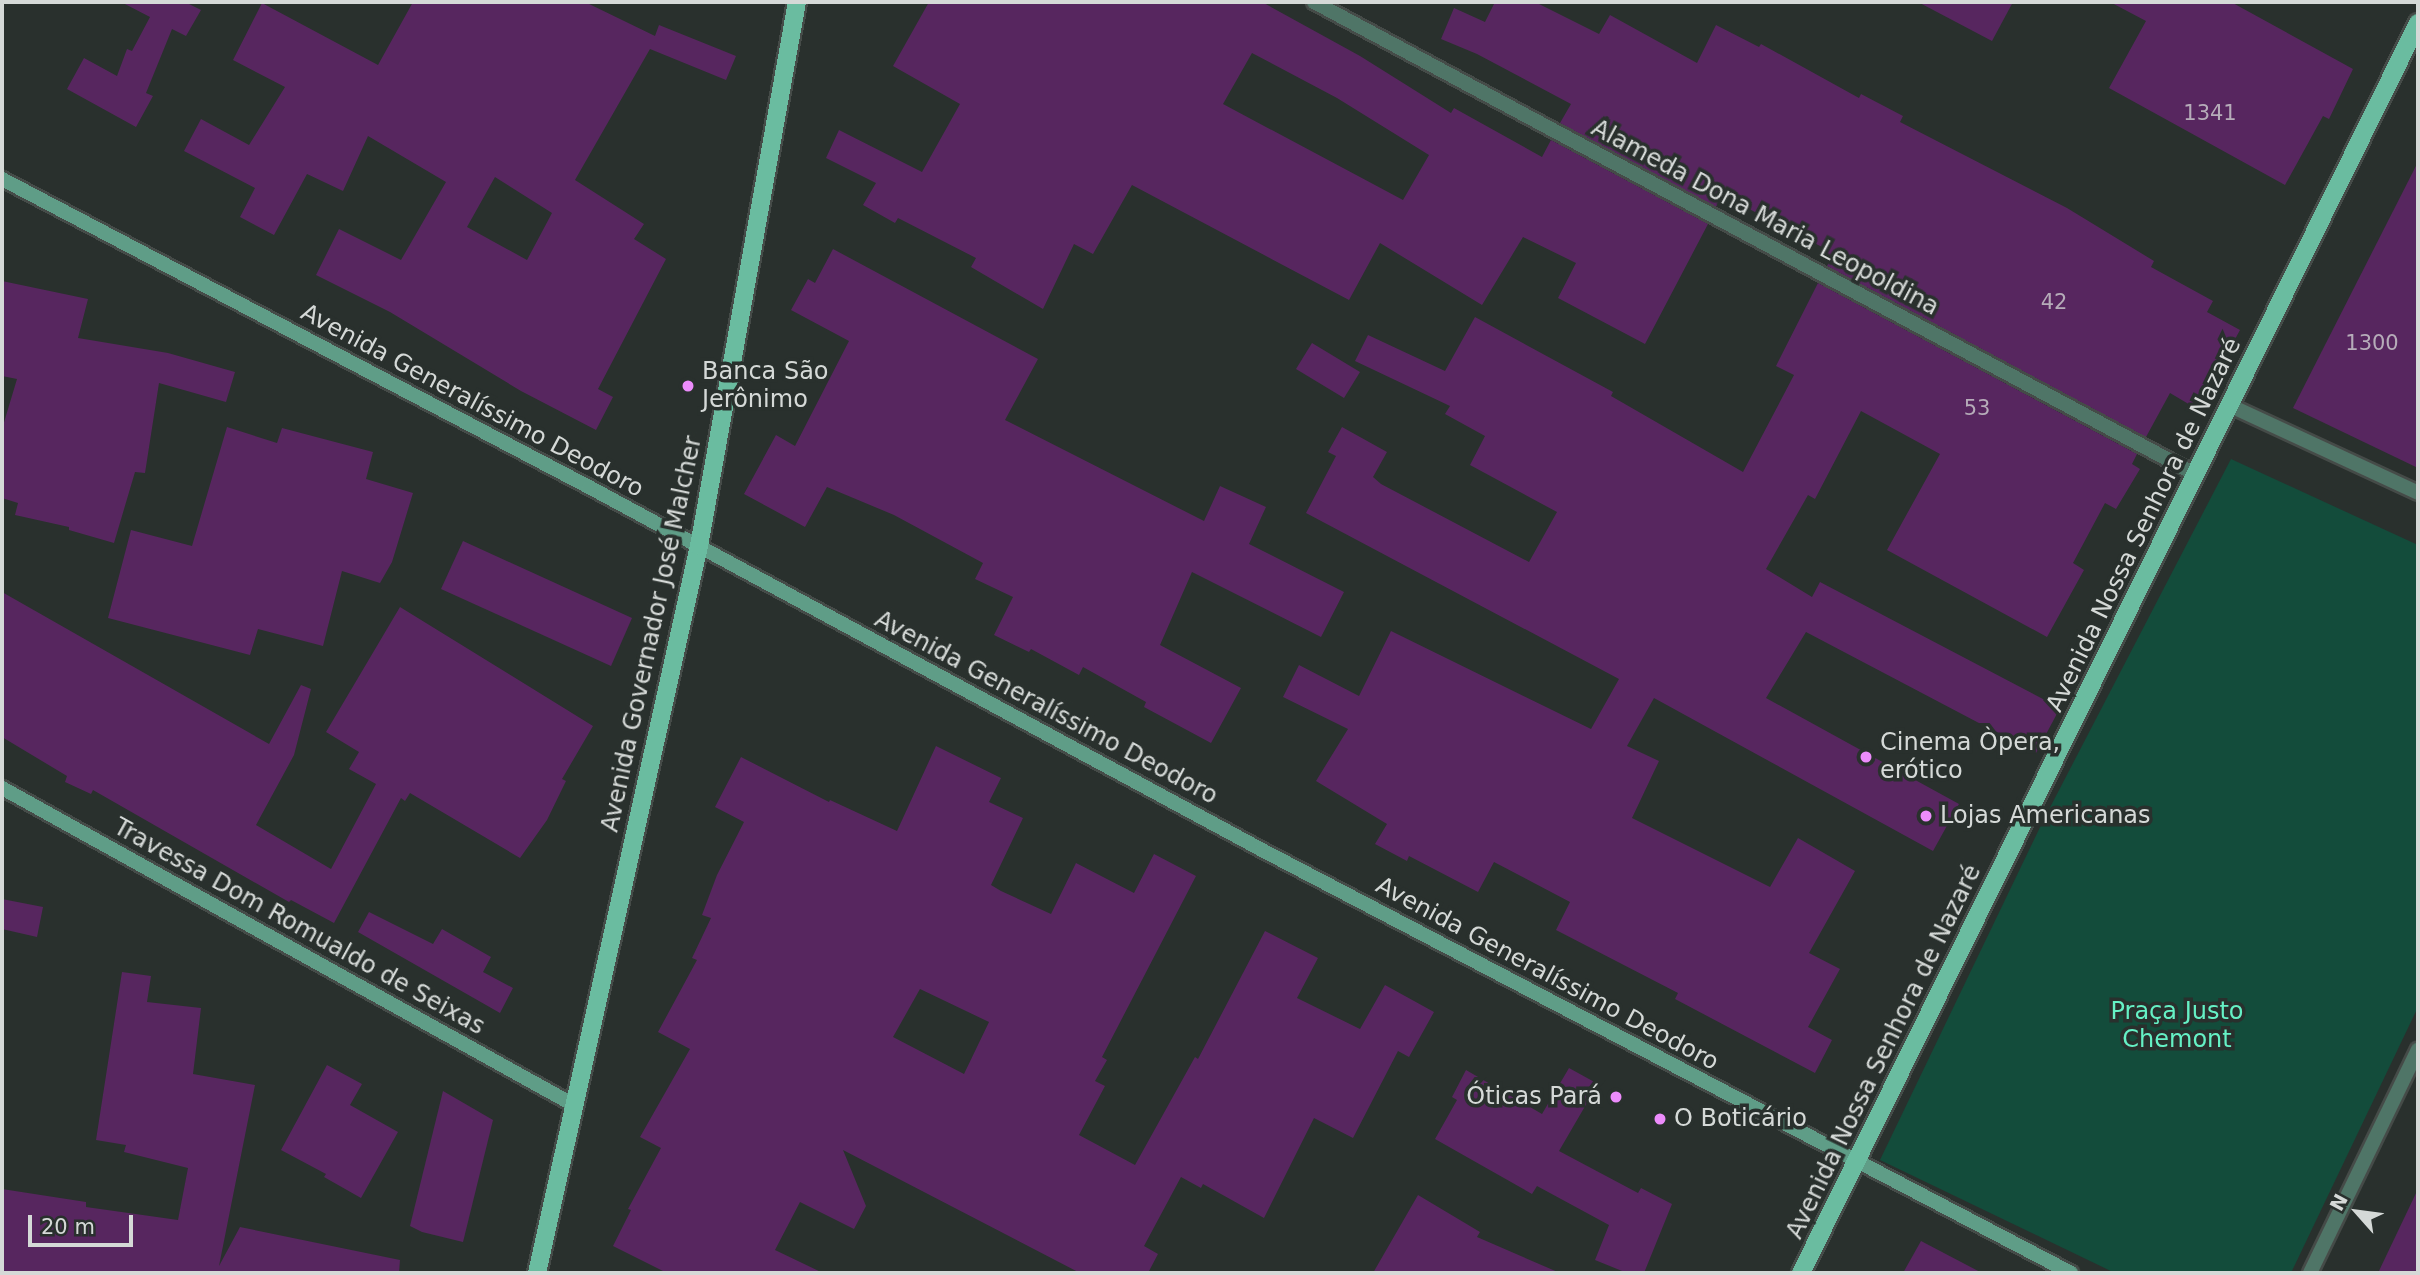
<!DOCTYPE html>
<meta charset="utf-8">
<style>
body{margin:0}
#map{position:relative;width:2420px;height:1275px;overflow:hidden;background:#29302d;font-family:"DejaVu Sans",sans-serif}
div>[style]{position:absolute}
.green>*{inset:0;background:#134c3b}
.building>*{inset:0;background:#57265f}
.roads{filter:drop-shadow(2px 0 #454b48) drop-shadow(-2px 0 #454b48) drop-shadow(0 2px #454b48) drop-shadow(0 -2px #454b48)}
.street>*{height:14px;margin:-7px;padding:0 7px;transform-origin:7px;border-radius:7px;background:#4f7567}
.secondary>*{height:14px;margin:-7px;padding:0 7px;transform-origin:7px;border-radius:7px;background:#5f9d87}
.primary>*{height:18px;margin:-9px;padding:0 9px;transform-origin:9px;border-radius:9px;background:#6abca0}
.dots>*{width:19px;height:19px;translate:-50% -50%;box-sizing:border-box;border:4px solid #29302d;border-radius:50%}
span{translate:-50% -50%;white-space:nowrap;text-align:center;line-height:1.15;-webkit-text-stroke:7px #29302d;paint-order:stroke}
.number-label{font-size:21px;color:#b6acb9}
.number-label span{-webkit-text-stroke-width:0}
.street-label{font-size:24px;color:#d5d9d7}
.poi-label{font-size:24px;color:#d5d9d7}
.left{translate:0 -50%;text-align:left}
.right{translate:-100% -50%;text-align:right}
.park-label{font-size:24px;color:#65f1c5}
.frame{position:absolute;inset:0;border:4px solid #d5d9d7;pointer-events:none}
.north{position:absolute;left:2322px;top:1177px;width:70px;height:70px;-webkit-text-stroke:5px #29302d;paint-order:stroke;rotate:298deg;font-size:19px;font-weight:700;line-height:28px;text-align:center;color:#d5d9d7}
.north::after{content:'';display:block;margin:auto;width:24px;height:32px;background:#d5d9d7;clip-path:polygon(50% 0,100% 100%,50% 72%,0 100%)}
.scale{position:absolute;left:28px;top:1215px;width:105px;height:32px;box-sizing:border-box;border:4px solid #d5d9d7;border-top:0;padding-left:9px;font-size:21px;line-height:24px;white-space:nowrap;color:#d5d9d7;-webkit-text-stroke:5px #29302d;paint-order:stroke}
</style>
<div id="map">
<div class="green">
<i style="clip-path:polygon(2231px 459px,2418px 545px,2418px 1007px,2291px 1273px,2115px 1273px,1880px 1160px,2043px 821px)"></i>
</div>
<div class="building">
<i style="clip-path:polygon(121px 2px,185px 2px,201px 10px,186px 36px,172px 29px,146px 93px,153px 96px,136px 127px,67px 89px,84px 58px,117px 76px,127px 49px,132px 51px,150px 17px)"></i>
<i style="clip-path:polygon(evenodd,413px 2px,585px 2px,655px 36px,659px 25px,736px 56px,726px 80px,650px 49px,575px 180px,644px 224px,634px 239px,666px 259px,598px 389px,613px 397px,596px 430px,521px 391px,390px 312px,316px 275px,339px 229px,401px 260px,446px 182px,368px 136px,343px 191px,307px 174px,274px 235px,240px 217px,255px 188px,184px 151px,201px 119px,249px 145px,285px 87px,233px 60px,262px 3px,378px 65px,413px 2px,495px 177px,552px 213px,527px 260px,467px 227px,495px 177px)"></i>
<i style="clip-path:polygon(evenodd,929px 2px,1262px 2px,1360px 56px,1451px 113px,1454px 108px,1542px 157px,1551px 140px,1708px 224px,1645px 344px,1558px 298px,1576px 263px,1523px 237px,1482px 305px,1380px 243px,1349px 300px,1132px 185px,1093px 254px,1074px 244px,1043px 309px,971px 267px,976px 258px,898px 218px,895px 223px,863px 205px,876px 183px,826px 158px,839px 130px,922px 172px,960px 104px,893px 66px,929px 2px,1252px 53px,1337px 98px,1429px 155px,1403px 200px,1223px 104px,1252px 53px)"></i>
<i style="clip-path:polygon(1495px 2px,1535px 2px,1599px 34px,1610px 15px,1697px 63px,1716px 25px,1759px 47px,1761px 44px,1859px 98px,1861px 94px,1903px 116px,1900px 122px,2067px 208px,2154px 261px,2151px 267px,2213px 301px,2207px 312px,2240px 330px,2197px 409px,2170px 393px,2146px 437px,1827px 266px,1832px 257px,1820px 251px,1822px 247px,1728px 198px,1726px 200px,1721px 197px,1716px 207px,1560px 123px,1571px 104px,1477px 54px,1441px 39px,1454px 8px,1485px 22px)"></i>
<i style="clip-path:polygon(1918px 2px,2013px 2px,1992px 41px)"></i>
<i style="clip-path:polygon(2110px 2px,2231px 2px,2353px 69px,2329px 119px,2323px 116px,2285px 185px,2109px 88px,2146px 21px)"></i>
<i style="clip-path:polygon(2418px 162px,2418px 468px,2293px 408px)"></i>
<i style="clip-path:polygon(833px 249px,1038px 359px,1005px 420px,1204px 521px,1220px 486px,1266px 507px,1249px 544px,1344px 592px,1321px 637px,1192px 572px,1160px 645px,1241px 688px,1211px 743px,1144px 707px,1146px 702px,1083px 667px,1079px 675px,1031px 649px,1029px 652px,994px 635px,1013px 597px,975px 579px,983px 563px,894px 515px,827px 487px,805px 527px,744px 494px,776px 435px,795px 446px,849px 341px,791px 310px,808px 279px,815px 283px)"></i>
<i style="clip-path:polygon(2px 281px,88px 299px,78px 338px,168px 353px,235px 372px,226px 402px,159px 383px,145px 473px,135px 472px,114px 543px,69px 530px,69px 527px,15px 515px,18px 503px,2px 498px,2px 429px,17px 379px,2px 376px)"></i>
<i style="clip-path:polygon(1818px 283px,2137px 454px,2132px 464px,2140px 469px,2116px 509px,2105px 503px,2073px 563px,2084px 570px,2047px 637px,1887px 550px,1940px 454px,1861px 411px,1815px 499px,1808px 495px,1766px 569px,1812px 597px,1820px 582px,2060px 708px,2036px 753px,1806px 632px,1766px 698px,1959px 804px,1933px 851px,1654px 698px,1627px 746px,1659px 761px,1632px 818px,1770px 887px,1798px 838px,1855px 871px,1809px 953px,1840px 969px,1808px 1027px,1832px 1040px,1815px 1073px,1675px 999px,1678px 993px,1556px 930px,1570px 902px,1494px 862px,1478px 892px,1409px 856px,1407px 861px,1375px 844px,1387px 824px,1316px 781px,1348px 729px,1283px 697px,1299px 665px,1359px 696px,1391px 631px,1591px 729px,1619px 679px,1306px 513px,1336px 456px,1328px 452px,1342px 427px,1387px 452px,1373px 477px,1381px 484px,1529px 562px,1557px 512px,1470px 465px,1485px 436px,1445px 414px,1450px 406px,1355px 361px,1368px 335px,1445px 371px,1475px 317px,1613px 392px,1611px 396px,1743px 472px,1794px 375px,1776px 366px)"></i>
<i style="clip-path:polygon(1312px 343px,1360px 372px,1344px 398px,1296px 369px)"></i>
<i style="clip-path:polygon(227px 427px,277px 443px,282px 428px,373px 452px,366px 479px,413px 493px,392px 562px,380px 583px,342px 571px,323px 646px,258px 629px,250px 655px,108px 618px,131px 530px,192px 546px)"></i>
<i style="clip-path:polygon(463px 541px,632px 618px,611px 666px,441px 589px)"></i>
<i style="clip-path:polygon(2px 592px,269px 744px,301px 685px,311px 689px,294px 755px,256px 825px,331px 869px,376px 784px,349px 769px,359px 752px,326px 732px,400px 607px,593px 726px,562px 779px,566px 781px,547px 820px,520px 858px,410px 793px,405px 801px,401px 798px,334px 923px,291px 900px,289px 902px,93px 790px,91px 794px,65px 782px,67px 776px,2px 737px)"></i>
<i style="clip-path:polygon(evenodd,936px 746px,1001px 778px,989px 802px,1023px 818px,991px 885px,1001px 891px,1051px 914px,1076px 863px,1134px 893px,1154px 854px,1196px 876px,1102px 1057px,1107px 1060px,1095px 1081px,1105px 1086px,1079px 1135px,1135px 1165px,1195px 1057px,1198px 1059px,1265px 931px,1318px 958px,1297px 998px,1360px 1029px,1385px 985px,1434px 1012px,1409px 1057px,1398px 1051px,1353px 1138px,1314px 1118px,1264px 1218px,1203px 1184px,1201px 1188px,1181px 1177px,1144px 1246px,1158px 1254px,1148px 1273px,1080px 1273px,843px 1150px,866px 1206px,854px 1229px,800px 1202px,775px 1250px,823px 1273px,667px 1273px,613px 1246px,631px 1210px,628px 1209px,661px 1148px,640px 1137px,690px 1049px,658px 1032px,697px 960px,692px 958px,711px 918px,702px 915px,717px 875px,744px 822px,715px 807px,741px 757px,829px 802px,830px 800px,897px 831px,936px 746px,920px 989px,989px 1022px,964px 1074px,893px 1037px,920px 989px)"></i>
<i style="clip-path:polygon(2px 899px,43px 907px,37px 937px,2px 929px)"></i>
<i style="clip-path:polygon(369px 912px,433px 944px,442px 929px,491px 957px,483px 972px,513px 988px,500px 1013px,358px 932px)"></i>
<i style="clip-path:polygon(122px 972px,151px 976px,147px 1002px,201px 1008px,193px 1074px,255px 1085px,219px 1266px,240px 1227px,400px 1260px,399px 1273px,2px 1273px,2px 1189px,86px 1202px,86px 1207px,178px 1220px,188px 1168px,124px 1152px,126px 1145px,96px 1140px)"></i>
<i style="clip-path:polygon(327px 1065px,362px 1084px,350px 1105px,398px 1132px,361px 1198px,324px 1177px,326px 1174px,281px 1150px)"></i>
<i style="clip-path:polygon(1569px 1068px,1598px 1084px,1559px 1151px,1638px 1193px,1641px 1188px,1672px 1204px,1644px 1273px,1627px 1273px,1595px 1260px,1609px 1225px,1537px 1186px,1532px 1194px,1435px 1139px,1457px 1100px,1452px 1097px,1466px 1070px,1542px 1114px)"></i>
<i style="clip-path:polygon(443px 1091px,493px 1120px,463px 1242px,422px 1232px,410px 1226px)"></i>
<i style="clip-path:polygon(2418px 1189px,2418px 1273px,2378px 1273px)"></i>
<i style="clip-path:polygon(1418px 1195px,1480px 1232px,1477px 1237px,1560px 1273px,1373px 1273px)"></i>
<i style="clip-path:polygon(1921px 1241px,1982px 1273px,1903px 1273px)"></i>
</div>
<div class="roads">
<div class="street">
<i style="left:1314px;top:2px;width:999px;rotate:28.18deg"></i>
<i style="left:2231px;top:406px;width:206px;rotate:24.9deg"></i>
<i style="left:2310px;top:1273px;width:248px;rotate:-64.2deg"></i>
</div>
<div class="secondary">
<i style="left:2px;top:179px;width:663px;rotate:27.69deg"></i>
<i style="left:589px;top:487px;width:765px;rotate:28.34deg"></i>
<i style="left:1262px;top:850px;width:913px;rotate:27.6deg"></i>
<i style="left:2px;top:788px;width:654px;rotate:29deg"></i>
</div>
<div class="primary">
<i style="left:537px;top:1273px;width:745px;rotate:-77.44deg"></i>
<i style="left:699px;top:546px;width:553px;rotate:-79.79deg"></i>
<i style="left:1801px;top:1273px;width:1394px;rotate:-63.73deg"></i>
</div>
</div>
<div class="dots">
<i style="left:688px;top:386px;background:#ec8cfb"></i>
<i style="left:1866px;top:757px;background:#ec8cfb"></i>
<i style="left:1926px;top:816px;background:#ec8cfb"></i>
<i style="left:1616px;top:1097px;background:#ec8cfb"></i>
<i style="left:1660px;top:1119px;background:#ec8cfb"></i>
</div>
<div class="number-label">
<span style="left:2210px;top:113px">1341</span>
<span style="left:2054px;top:302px">42</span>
<span style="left:2372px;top:343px">1300</span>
<span style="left:1977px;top:408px">53</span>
</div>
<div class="street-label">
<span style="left:1765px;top:218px;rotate:28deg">Alameda Dona Maria Leopoldina</span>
<span style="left:472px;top:401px;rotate:28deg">Avenida Generalíssimo Deodoro</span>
<span style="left:2144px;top:525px;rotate:-64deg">Avenida Nossa Senhora de Nazaré</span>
<span style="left:652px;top:634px;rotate:-78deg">Avenida Governador José Malcher</span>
<span style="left:1046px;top:708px;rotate:28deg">Avenida Generalíssimo Deodoro</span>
<span style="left:299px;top:927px;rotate:29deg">Travessa Dom Romualdo de Seixas</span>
<span style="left:1547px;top:974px;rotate:28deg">Avenida Generalíssimo Deodoro</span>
<span style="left:1884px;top:1052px;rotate:-64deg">Avenida Nossa Senhora de Nazaré</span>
</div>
<div class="poi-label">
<span class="left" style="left:702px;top:386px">Banca São<br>Jerônimo</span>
<span class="left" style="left:1880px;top:757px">Cinema Òpera,<br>erótico</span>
<span class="left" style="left:1940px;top:816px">Lojas Americanas</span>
<span class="right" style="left:1602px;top:1097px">Óticas Pará</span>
<span class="left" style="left:1674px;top:1119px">O Boticário</span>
</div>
<div class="park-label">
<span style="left:2177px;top:1026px">Praça Justo<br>Chemont</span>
</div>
<div class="frame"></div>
<div class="north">N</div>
<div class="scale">20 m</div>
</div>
